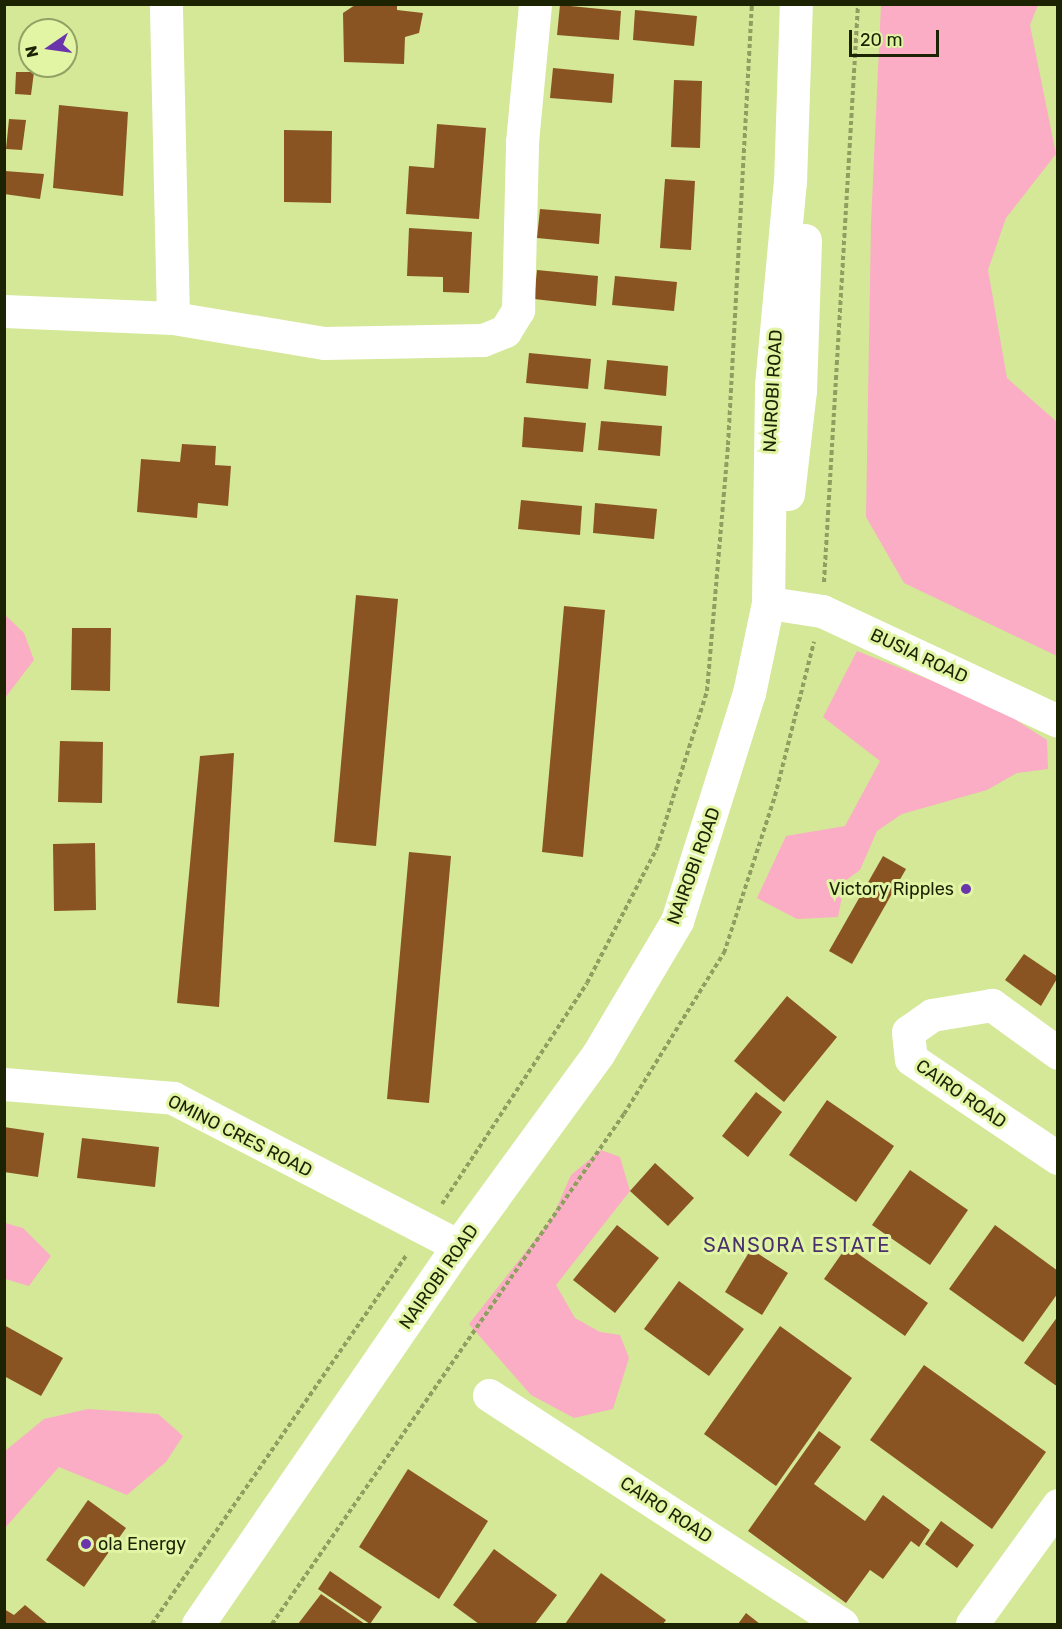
<!DOCTYPE html>
<style>
body{margin:0}
#map{position:relative;width:1062px;height:1629px;overflow:hidden;background:#d4e898;font-family:Rubik,sans-serif}
div>[style]{position:absolute}
.green>*{inset:0;background:#faadc4}
.building>*{inset:0;background:#8a5422}
.path>*{height:4px;margin-top:-2px;transform-origin:0;background:repeating-linear-gradient(90deg,#8f9f60 0 4.5px,transparent 0 7.5px)}
.minor>*{height:33px;margin:-16.5px;padding:0 16.5px;transform-origin:16.5px;border-radius:16.5px;background:#fff}
.major>*{height:33px;margin:-16.5px;padding:0 16.5px;transform-origin:16.5px;border-radius:16.5px;background:#fff}
.highway>*{height:33px;margin:-16.5px;padding:0 16.5px;transform-origin:16.5px;border-radius:16.5px;background:#fff}
.dots>*{width:16px;height:16px;translate:-50% -50%;box-sizing:border-box;border:3px solid #e1f5a5;border-radius:50%}
span{translate:-50% -50%;white-space:nowrap;text-align:center;line-height:1.15;-webkit-text-stroke:6px #e1f5a5;paint-order:stroke}
.street-label{font-size:18px;color:#1c2303}
.poi-label{font-size:18px;color:#1c2303}
.right{translate:-100% -50%;text-align:right}
.left{translate:0 -50%;text-align:left}
.neighbourhood-label{font-size:20px;color:#4a326d;letter-spacing:1.5px}
.frame{position:absolute;inset:0;border:6px solid #1c2303;pointer-events:none}
.north{position:absolute;left:18px;top:18px;width:60px;height:60px;box-sizing:border-box;background:#e1f5a5;border:2px solid #92a164;border-radius:50%;rotate:257deg;font-size:16px;font-weight:700;line-height:24px;text-align:center;color:#1c2303}
.north::after{content:'';display:block;margin:auto;width:21px;height:27px;background:#6a34ab;clip-path:polygon(50% 0,100% 100%,50% 72%,0 100%)}
.scale{position:absolute;left:849px;top:30px;width:90px;height:27px;box-sizing:border-box;border:3px solid #1c2303;border-top:0;padding-left:8px;font-size:18px;line-height:21px;white-space:nowrap;color:#1c2303;-webkit-text-stroke:4px #e1f5a5;paint-order:stroke}
</style>
<div id="map">
<div class="green">
<i style="clip-path:polygon(881px 4px,1038px 5px,1030px 25px,1056px 154px,1006px 218px,988px 270px,1007px 378px,1057px 422px,1057px 656px,904px 583px,866px 517px,871px 224px)"></i>
<i style="clip-path:polygon(4px 614px,24px 633px,34px 660px,5px 698px)"></i>
<i style="clip-path:polygon(857px 651px,991px 704px,1047px 740px,1048px 769px,1017px 773px,987px 790px,902px 814px,877px 831px,860px 870px,845px 881px,838px 917px,797px 919px,757px 898px,786px 836px,845px 826px,880px 761px,823px 717px)"></i>
<i style="clip-path:polygon(601px 1150px,620px 1157px,630px 1191px,556px 1285px,575px 1318px,600px 1332px,620px 1335px,629px 1358px,613px 1409px,574px 1418px,531px 1395px,469px 1324px,552px 1218px,571px 1175px)"></i>
<i style="clip-path:polygon(5px 1223px,23px 1228px,51px 1256px,29px 1286px,5px 1279px)"></i>
<i style="clip-path:polygon(88px 1409px,158px 1414px,183px 1436px,166px 1462px,127px 1495px,59px 1467px,5px 1528px,5px 1451px,44px 1419px)"></i>
</div>
<div class="building">
<i style="clip-path:polygon(355px 5px,397px 5px,397px 10px,423px 13px,419px 33px,405px 37px,404px 64px,344px 62px,343px 13px)"></i>
<i style="clip-path:polygon(560px 5px,621px 11px,619px 40px,557px 35px)"></i>
<i style="clip-path:polygon(635px 10px,697px 16px,694px 46px,633px 40px)"></i>
<i style="clip-path:polygon(553px 68px,614px 74px,612px 103px,550px 98px)"></i>
<i style="clip-path:polygon(16px 72px,34px 72px,31px 95px,15px 94px)"></i>
<i style="clip-path:polygon(674px 80px,702px 81px,700px 148px,671px 147px)"></i>
<i style="clip-path:polygon(59px 105px,128px 112px,123px 196px,53px 188px)"></i>
<i style="clip-path:polygon(9px 119px,26px 120px,22px 150px,6px 149px)"></i>
<i style="clip-path:polygon(437px 124px,486px 128px,479px 219px,406px 214px,409px 166px,434px 168px)"></i>
<i style="clip-path:polygon(284px 130px,332px 131px,331px 203px,284px 202px)"></i>
<i style="clip-path:polygon(5px 171px,44px 174px,40px 199px,4px 194px)"></i>
<i style="clip-path:polygon(665px 179px,695px 181px,691px 250px,660px 248px)"></i>
<i style="clip-path:polygon(540px 209px,601px 214px,599px 244px,537px 238px)"></i>
<i style="clip-path:polygon(409px 228px,472px 232px,469px 293px,443px 292px,443px 277px,407px 276px)"></i>
<i style="clip-path:polygon(537px 270px,598px 276px,596px 306px,534px 299px)"></i>
<i style="clip-path:polygon(615px 276px,677px 282px,674px 311px,612px 305px)"></i>
<i style="clip-path:polygon(529px 353px,591px 359px,588px 389px,526px 383px)"></i>
<i style="clip-path:polygon(607px 360px,668px 366px,666px 396px,604px 389px)"></i>
<i style="clip-path:polygon(524px 417px,586px 423px,583px 452px,522px 447px)"></i>
<i style="clip-path:polygon(601px 421px,662px 426px,660px 456px,598px 450px)"></i>
<i style="clip-path:polygon(182px 444px,216px 446px,215px 465px,231px 466px,228px 506px,198px 503px,197px 518px,137px 512px,141px 459px,180px 462px)"></i>
<i style="clip-path:polygon(521px 500px,582px 506px,580px 535px,518px 529px)"></i>
<i style="clip-path:polygon(595px 503px,657px 509px,654px 539px,593px 533px)"></i>
<i style="clip-path:polygon(356px 595px,398px 599px,376px 846px,334px 842px)"></i>
<i style="clip-path:polygon(564px 606px,605px 610px,583px 857px,542px 852px)"></i>
<i style="clip-path:polygon(72px 628px,111px 628px,110px 691px,71px 690px)"></i>
<i style="clip-path:polygon(60px 741px,103px 742px,102px 803px,58px 802px)"></i>
<i style="clip-path:polygon(234px 753px,219px 1007px,177px 1003px,200px 756px)"></i>
<i style="clip-path:polygon(95px 843px,96px 910px,54px 911px,53px 844px)"></i>
<i style="clip-path:polygon(409px 852px,451px 856px,429px 1103px,387px 1099px)"></i>
<i style="clip-path:polygon(883px 856px,906px 869px,852px 964px,829px 951px)"></i>
<i style="clip-path:polygon(1024px 954px,1058px 977px,1041px 1006px,1005px 980px)"></i>
<i style="clip-path:polygon(787px 996px,837px 1037px,784px 1102px,734px 1061px)"></i>
<i style="clip-path:polygon(756px 1092px,782px 1112px,748px 1157px,722px 1136px)"></i>
<i style="clip-path:polygon(827px 1100px,894px 1146px,856px 1202px,789px 1155px)"></i>
<i style="clip-path:polygon(4px 1127px,44px 1133px,38px 1177px,4px 1172px)"></i>
<i style="clip-path:polygon(82px 1138px,159px 1147px,155px 1187px,77px 1178px)"></i>
<i style="clip-path:polygon(655px 1163px,694px 1198px,668px 1226px,630px 1191px)"></i>
<i style="clip-path:polygon(910px 1170px,968px 1210px,930px 1265px,872px 1225px)"></i>
<i style="clip-path:polygon(617px 1225px,659px 1258px,615px 1313px,573px 1280px)"></i>
<i style="clip-path:polygon(995px 1225px,1058px 1271px,1058px 1293px,1023px 1342px,949px 1289px)"></i>
<i style="clip-path:polygon(847px 1246px,928px 1303px,905px 1336px,824px 1279px)"></i>
<i style="clip-path:polygon(751px 1249px,788px 1273px,762px 1315px,725px 1292px)"></i>
<i style="clip-path:polygon(679px 1281px,744px 1329px,709px 1376px,644px 1329px)"></i>
<i style="clip-path:polygon(1058px 1316px,1058px 1387px,1024px 1363px)"></i>
<i style="clip-path:polygon(4px 1325px,63px 1358px,41px 1396px,4px 1376px)"></i>
<i style="clip-path:polygon(780px 1326px,852px 1378px,776px 1486px,704px 1434px)"></i>
<i style="clip-path:polygon(924px 1365px,1046px 1452px,992px 1529px,870px 1440px)"></i>
<i style="clip-path:polygon(819px 1431px,841px 1447px,814px 1484px,865px 1521px,883px 1495px,930px 1530px,919px 1547px,911px 1541px,883px 1579px,870px 1570px,846px 1603px,748px 1531px)"></i>
<i style="clip-path:polygon(408px 1469px,488px 1521px,439px 1599px,359px 1547px)"></i>
<i style="clip-path:polygon(88px 1500px,126px 1528px,84px 1587px,46px 1560px)"></i>
<i style="clip-path:polygon(941px 1521px,974px 1545px,957px 1568px,925px 1544px)"></i>
<i style="clip-path:polygon(494px 1549px,557px 1595px,535px 1624px,479px 1624px,453px 1605px)"></i>
<i style="clip-path:polygon(330px 1571px,382px 1607px,370px 1624px,318px 1589px)"></i>
<i style="clip-path:polygon(601px 1573px,666px 1620px,663px 1624px,565px 1624px)"></i>
<i style="clip-path:polygon(321px 1594px,365px 1624px,298px 1624px)"></i>
<i style="clip-path:polygon(25px 1605px,48px 1624px,4px 1624px,4px 1609px,14px 1615px)"></i>
<i style="clip-path:polygon(746px 1613px,760px 1624px,738px 1624px)"></i>
</div>
<div class="path">
<i style="left:824px;top:582px;width:579px;rotate:-86.63deg"></i>
<i style="left:442px;top:1204px;width:264px;rotate:-56.7deg"></i>
<i style="left:587px;top:983px;width:152px;rotate:-62.6deg"></i>
<i style="left:657px;top:848px;width:165px;rotate:-72.3deg"></i>
<i style="left:707px;top:691px;width:247px;rotate:-85.1deg"></i>
<i style="left:728px;top:445px;width:442px;rotate:-86.9deg"></i>
<i style="left:152px;top:1624px;width:449px;rotate:-55.4deg"></i>
<i style="left:272px;top:1624px;width:620px;rotate:-55.39deg"></i>
<i style="left:624px;top:1114px;width:190px;rotate:-58.2deg"></i>
<i style="left:724px;top:953px;width:165px;rotate:-72deg"></i>
<i style="left:775px;top:796px;width:159px;rotate:-75.8deg"></i>
</div>
<div class="minor">
<i style="left:4px;top:311px;width:169px;rotate:2.4deg"></i>
<i style="left:173px;top:318px;width:314px;rotate:-91.3deg"></i>
<i style="left:173px;top:318px;width:153px;rotate:9.4deg"></i>
<i style="left:324px;top:343px;width:159px;rotate:-1.1deg"></i>
<i style="left:483px;top:340px;width:24px;rotate:-22deg"></i>
<i style="left:505px;top:331px;width:25px;rotate:-58deg"></i>
<i style="left:518px;top:310px;width:168px;rotate:-88.6deg"></i>
<i style="left:522px;top:142px;width:139px;rotate:-84.6deg"></i>
<i style="left:1058px;top:1053px;width:82px;rotate:-144deg"></i>
<i style="left:992px;top:1005px;width:61px;rotate:170.5deg"></i>
<i style="left:932px;top:1015px;width:29px;rotate:145deg"></i>
<i style="left:908px;top:1032px;width:27px;rotate:84deg"></i>
<i style="left:911px;top:1059px;width:177px;rotate:34deg"></i>
<i style="left:4px;top:1084px;width:170px;rotate:4.7deg"></i>
<i style="left:173px;top:1098px;width:321px;rotate:27.4deg"></i>
<i style="left:489px;top:1395px;width:421px;rotate:33deg"></i>
<i style="left:972px;top:1624px;width:147px;rotate:-54.1deg"></i>
</div>
<div class="major">
<i style="left:776px;top:604px;width:47px;rotate:8.7deg"></i>
<i style="left:822px;top:611px;width:260px;rotate:25deg"></i>
</div>
<div class="highway">
<i style="left:788px;top:494px;width:104px;rotate:-83.4deg"></i>
<i style="left:800px;top:391px;width:151px;rotate:-88.1deg"></i>
<i style="left:198px;top:1624px;width:459px;rotate:-55.5deg"></i>
<i style="left:458px;top:1246px;width:238px;rotate:-53.9deg"></i>
<i style="left:598px;top:1054px;width:155px;rotate:-59.3deg"></i>
<i style="left:677px;top:921px;width:239px;rotate:-72.5deg"></i>
<i style="left:749px;top:693px;width:92px;rotate:-78.1deg"></i>
<i style="left:768px;top:603px;width:218px;rotate:-89.2deg"></i>
<i style="left:771px;top:385px;width:204px;rotate:-84.7deg"></i>
<i style="left:790px;top:182px;width:178px;rotate:-88.1deg"></i>
</div>
<div class="dots">
<i style="left:966px;top:889px;background:#6a34ab"></i>
<i style="left:86px;top:1544px;background:#6a34ab"></i>
</div>
<div class="street-label">
<span style="left:773px;top:391px;rotate:-87deg">NAIROBI ROAD</span>
<span style="left:919px;top:656px;rotate:25deg">BUSIA ROAD</span>
<span style="left:694px;top:866px;rotate:-70deg">NAIROBI ROAD</span>
<span style="left:961px;top:1094px;rotate:35deg">CAIRO ROAD</span>
<span style="left:240px;top:1136px;rotate:27deg">OMINO CRES ROAD</span>
<span style="left:439px;top:1277px;rotate:-55deg">NAIROBI ROAD</span>
<span style="left:666px;top:1510px;rotate:33deg">CAIRO ROAD</span>
</div>
<div class="poi-label">
<span class="right" style="left:954px;top:889px">Victory Ripples</span>
<span class="left" style="left:98px;top:1544px">ola Energy</span>
</div>
<div class="neighbourhood-label">
<span style="left:797px;top:1245px">SANSORA ESTATE</span>
</div>
<div class="frame"></div>
<div class="north">N</div>
<div class="scale">20 m</div>
</div>
